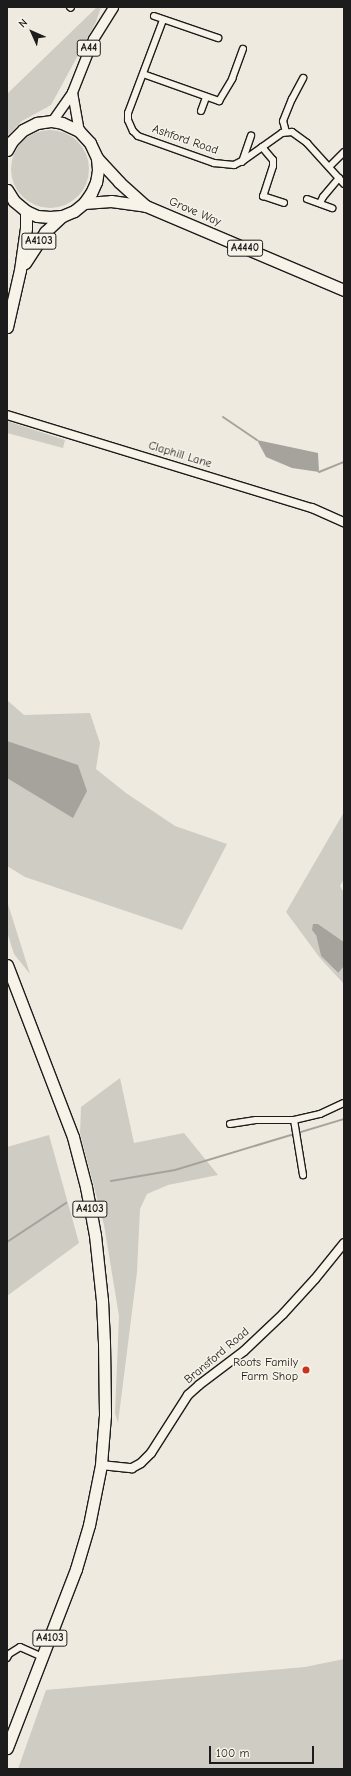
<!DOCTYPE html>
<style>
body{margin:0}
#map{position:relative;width:351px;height:1776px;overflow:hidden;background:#eeeae0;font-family:"Comic Neue",sans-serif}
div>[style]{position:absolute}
.green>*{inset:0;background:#cfccc3}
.round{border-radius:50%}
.water>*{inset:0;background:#a6a39d}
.stream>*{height:2px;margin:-1px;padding:0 1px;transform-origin:1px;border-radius:1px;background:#a6a39d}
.roads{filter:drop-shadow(1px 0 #1c1c1c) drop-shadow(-1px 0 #1c1c1c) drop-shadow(0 1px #1c1c1c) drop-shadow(0 -1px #1c1c1c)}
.street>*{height:6px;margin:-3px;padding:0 3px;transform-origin:3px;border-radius:3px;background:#f7f3e8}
.secondary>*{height:8px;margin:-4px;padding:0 4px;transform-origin:4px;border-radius:4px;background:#f7f3e8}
.primary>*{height:9px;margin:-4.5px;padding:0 4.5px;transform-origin:4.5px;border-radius:4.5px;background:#f7f3e8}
.highway>*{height:11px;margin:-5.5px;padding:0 5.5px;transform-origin:5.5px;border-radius:5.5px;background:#f7f3e8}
.dots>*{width:11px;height:11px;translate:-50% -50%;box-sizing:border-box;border:2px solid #f7f3e8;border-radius:50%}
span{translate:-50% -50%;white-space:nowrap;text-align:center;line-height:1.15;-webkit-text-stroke:3px #f7f3e8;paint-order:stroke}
.shield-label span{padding:1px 3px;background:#f7f3e8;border:1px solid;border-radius:3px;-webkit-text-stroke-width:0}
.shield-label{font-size:11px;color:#1c1c1c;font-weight:700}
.street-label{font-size:12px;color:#1c1c1c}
.poi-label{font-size:12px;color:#1c1c1c}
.right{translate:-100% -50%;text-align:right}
.frame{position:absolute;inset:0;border:8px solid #1c1c1c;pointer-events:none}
.north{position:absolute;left:12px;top:12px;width:40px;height:40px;-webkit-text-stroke:3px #f7f3e8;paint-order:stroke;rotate:315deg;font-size:11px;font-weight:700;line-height:16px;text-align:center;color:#1c1c1c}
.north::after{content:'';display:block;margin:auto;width:14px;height:18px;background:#1c1c1c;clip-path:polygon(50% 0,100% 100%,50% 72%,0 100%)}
.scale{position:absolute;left:209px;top:1746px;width:105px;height:18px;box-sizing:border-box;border:2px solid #1c1c1c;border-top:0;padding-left:5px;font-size:12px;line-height:14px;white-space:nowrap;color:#1c1c1c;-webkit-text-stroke:3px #f7f3e8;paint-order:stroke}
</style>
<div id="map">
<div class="green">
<i style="clip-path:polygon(97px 7px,101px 7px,96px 22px,51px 105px,22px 121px,7px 136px,7px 94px)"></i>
<i class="round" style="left:11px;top:130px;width:78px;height:78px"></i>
<i style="clip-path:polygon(7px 421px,65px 440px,63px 448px,7px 433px)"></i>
<i style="clip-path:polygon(7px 700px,24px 715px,90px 713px,100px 743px,96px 769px,126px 793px,175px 826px,227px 844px,182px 930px,25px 877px,7px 866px)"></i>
<i style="clip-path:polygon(344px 812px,344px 879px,340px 886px,344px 893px,344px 942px,318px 924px,316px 935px,321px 956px,337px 973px,344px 966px,344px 984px,320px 958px,286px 912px)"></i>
<i style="clip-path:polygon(7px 901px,30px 974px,14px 954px,7px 932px)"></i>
<i style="clip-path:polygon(120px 1078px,134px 1143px,184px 1133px,218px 1175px,168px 1185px,147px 1194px,140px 1209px,137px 1272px,118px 1423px,115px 1413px,119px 1316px,104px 1225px,80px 1133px,81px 1107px)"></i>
<i style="clip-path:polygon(49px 1135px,79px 1243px,7px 1296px,7px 1147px)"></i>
<i style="clip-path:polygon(344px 1659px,344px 1769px,18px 1769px,46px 1690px,305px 1667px)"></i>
</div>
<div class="water">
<i style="clip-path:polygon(257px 440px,318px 453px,319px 472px,292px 468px,266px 457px)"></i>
<i style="clip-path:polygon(7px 741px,78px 765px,87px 791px,73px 818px,7px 778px)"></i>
<i style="clip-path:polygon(313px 924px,318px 924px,344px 942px,344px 966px,338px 973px,321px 956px,316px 935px,312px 930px)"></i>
</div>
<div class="stream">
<i style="left:223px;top:417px;width:41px;rotate:34.1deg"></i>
<i style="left:319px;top:472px;width:27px;rotate:-22deg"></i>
<i style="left:111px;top:1181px;width:65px;rotate:-9.8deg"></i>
<i style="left:175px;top:1170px;width:177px;rotate:-16.8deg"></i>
<i style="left:7px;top:1242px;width:71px;rotate:-33.5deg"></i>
</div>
<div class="roads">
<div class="street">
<i style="left:70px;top:7px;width:1px;rotate:45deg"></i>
<i style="left:154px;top:16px;width:68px;rotate:19deg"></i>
<i style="left:163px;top:20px;width:99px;rotate:110.6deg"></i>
<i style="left:128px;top:113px;width:7px;rotate:90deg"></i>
<i style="left:128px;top:120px;width:12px;rotate:66deg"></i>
<i style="left:133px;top:131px;width:7px;rotate:45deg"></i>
<i style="left:138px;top:136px;width:81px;rotate:19.6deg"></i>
<i style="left:214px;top:163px;width:20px;rotate:6deg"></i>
<i style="left:234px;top:165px;width:11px;rotate:-27deg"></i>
<i style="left:244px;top:160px;width:47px;rotate:-35.4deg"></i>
<i style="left:282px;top:133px;width:10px;rotate:-6deg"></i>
<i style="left:292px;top:132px;width:19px;rotate:36deg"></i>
<i style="left:307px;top:143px;width:55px;rotate:47.9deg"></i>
<i style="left:143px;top:74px;width:81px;rotate:19.6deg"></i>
<i style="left:219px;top:101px;width:26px;rotate:-59deg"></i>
<i style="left:232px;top:79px;width:32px;rotate:-70deg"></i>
<i style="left:201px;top:111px;width:15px;rotate:-70deg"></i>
<i style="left:286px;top:132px;width:11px;rotate:-105deg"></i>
<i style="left:283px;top:121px;width:24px;rotate:-68deg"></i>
<i style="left:292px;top:99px;width:24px;rotate:-62deg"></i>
<i style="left:262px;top:147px;width:17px;rotate:50deg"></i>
<i style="left:273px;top:160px;width:6px;rotate:90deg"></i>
<i style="left:273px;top:166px;width:32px;rotate:108deg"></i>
<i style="left:263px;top:196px;width:22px;rotate:18deg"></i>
<i style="left:242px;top:162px;width:28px;rotate:-71deg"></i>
<i style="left:330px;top:166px;width:20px;rotate:-45deg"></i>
<i style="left:307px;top:199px;width:27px;rotate:20deg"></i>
<i style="left:320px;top:203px;width:7px;rotate:-63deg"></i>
<i style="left:323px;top:197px;width:25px;rotate:-50deg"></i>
<i style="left:294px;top:1120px;width:56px;rotate:80.7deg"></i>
<i style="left:230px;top:1124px;width:26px;rotate:-9deg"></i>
<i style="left:256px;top:1120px;width:38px"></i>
<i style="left:294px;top:1120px;width:27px;rotate:-13deg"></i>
<i style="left:320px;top:1114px;width:26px;rotate:-25deg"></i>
<i style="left:7px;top:1658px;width:4px;rotate:-63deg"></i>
<i style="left:9px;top:1654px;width:13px;rotate:-32deg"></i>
<i style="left:20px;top:1647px;width:24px;rotate:24deg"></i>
</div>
<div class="secondary">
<i style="left:7px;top:415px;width:319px;rotate:17deg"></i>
<i style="left:312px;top:508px;width:35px;rotate:24deg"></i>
<i style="left:101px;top:1465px;width:31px;rotate:6deg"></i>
<i style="left:132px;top:1468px;width:10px;rotate:-29deg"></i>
<i style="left:141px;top:1463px;width:14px;rotate:-45deg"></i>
<i style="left:151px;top:1453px;width:69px;rotate:-57.5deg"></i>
<i style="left:188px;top:1395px;width:15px;rotate:-42deg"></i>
<i style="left:199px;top:1385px;width:56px;rotate:-37.1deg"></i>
<i style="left:244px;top:1351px;width:54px;rotate:-43.5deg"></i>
<i style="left:283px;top:1314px;width:47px;rotate:-47.6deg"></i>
<i style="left:315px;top:1279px;width:46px;rotate:-51.1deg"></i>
</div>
<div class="primary">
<i style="left:72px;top:92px;width:40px;rotate:80deg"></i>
<i style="left:52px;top:121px;width:35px;rotate:-55deg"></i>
<i style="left:72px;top:92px;width:57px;rotate:-68.4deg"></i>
<i style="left:93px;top:39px;width:38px;rotate:-58deg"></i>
</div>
<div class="highway">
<i style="left:7px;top:150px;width:10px;rotate:-61deg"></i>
<i style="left:12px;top:141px;width:16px;rotate:-45deg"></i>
<i style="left:23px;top:130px;width:16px;rotate:-27deg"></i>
<i style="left:37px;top:123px;width:15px;rotate:-8deg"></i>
<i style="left:52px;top:121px;width:10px;rotate:11deg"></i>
<i style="left:62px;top:123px;width:19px;rotate:25deg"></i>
<i style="left:79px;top:131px;width:16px;rotate:47deg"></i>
<i style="left:90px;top:143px;width:17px;rotate:65deg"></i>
<i style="left:97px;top:158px;width:12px;rotate:85deg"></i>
<i style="left:98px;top:170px;width:12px;rotate:99deg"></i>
<i style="left:96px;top:182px;width:12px;rotate:114deg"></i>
<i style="left:91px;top:193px;width:12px;rotate:125deg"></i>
<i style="left:84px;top:203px;width:13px;rotate:141deg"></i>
<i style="left:74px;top:211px;width:13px;rotate:157deg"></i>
<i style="left:62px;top:216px;width:12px;rotate:175deg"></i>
<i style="left:50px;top:217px;width:13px;rotate:-176deg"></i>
<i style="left:37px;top:216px;width:12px;rotate:-156deg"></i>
<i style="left:26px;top:211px;width:16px;rotate:-140deg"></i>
<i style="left:14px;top:201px;width:13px;rotate:-122deg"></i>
<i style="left:97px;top:158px;width:33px;rotate:47deg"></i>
<i style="left:119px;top:182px;width:36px;rotate:42deg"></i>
<i style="left:84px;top:203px;width:27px;rotate:-4deg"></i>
<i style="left:111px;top:201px;width:35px;rotate:8deg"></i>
<i style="left:146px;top:206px;width:215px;rotate:23deg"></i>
<i style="left:25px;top:263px;width:37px;rotate:-57deg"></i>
<i style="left:45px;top:232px;width:23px;rotate:-43deg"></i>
<i style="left:7px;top:327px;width:58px;rotate:-77.2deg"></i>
<i style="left:20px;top:270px;width:42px;rotate:-81.9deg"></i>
<i style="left:26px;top:228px;width:17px;rotate:-90deg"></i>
<i style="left:7px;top:965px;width:184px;rotate:69deg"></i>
<i style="left:73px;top:1137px;width:52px;rotate:75.4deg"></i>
<i style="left:86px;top:1187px;width:49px;rotate:79.4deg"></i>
<i style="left:95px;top:1235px;width:65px;rotate:83.9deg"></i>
<i style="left:102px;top:1300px;width:42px;rotate:87.3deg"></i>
<i style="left:104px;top:1342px;width:73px;rotate:89.2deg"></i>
<i style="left:105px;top:1415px;width:50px;rotate:94.6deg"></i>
<i style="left:101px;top:1465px;width:61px;rotate:101.3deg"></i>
<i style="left:89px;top:1525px;width:46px;rotate:106.5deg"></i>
<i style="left:76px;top:1569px;width:192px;rotate:111.1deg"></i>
</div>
</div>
<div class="dots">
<i style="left:306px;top:1370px;background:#c8321e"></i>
</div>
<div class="shield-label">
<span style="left:89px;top:48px">A44</span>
<span style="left:39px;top:241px">A4103</span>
<span style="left:245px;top:248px">A4440</span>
<span style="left:90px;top:1209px">A4103</span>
<span style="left:50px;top:1638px">A4103</span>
</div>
<div class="street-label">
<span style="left:185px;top:140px;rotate:19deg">Ashford Road</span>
<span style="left:195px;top:212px;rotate:23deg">Grove Way</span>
<span style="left:180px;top:455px;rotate:17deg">Claphill Lane</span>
<span style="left:217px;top:1356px;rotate:-40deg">Bransford Road</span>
</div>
<div class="poi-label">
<span class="right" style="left:298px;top:1370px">Roots Family<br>Farm Shop</span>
</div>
<div class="frame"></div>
<div class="north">N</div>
<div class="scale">100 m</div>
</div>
